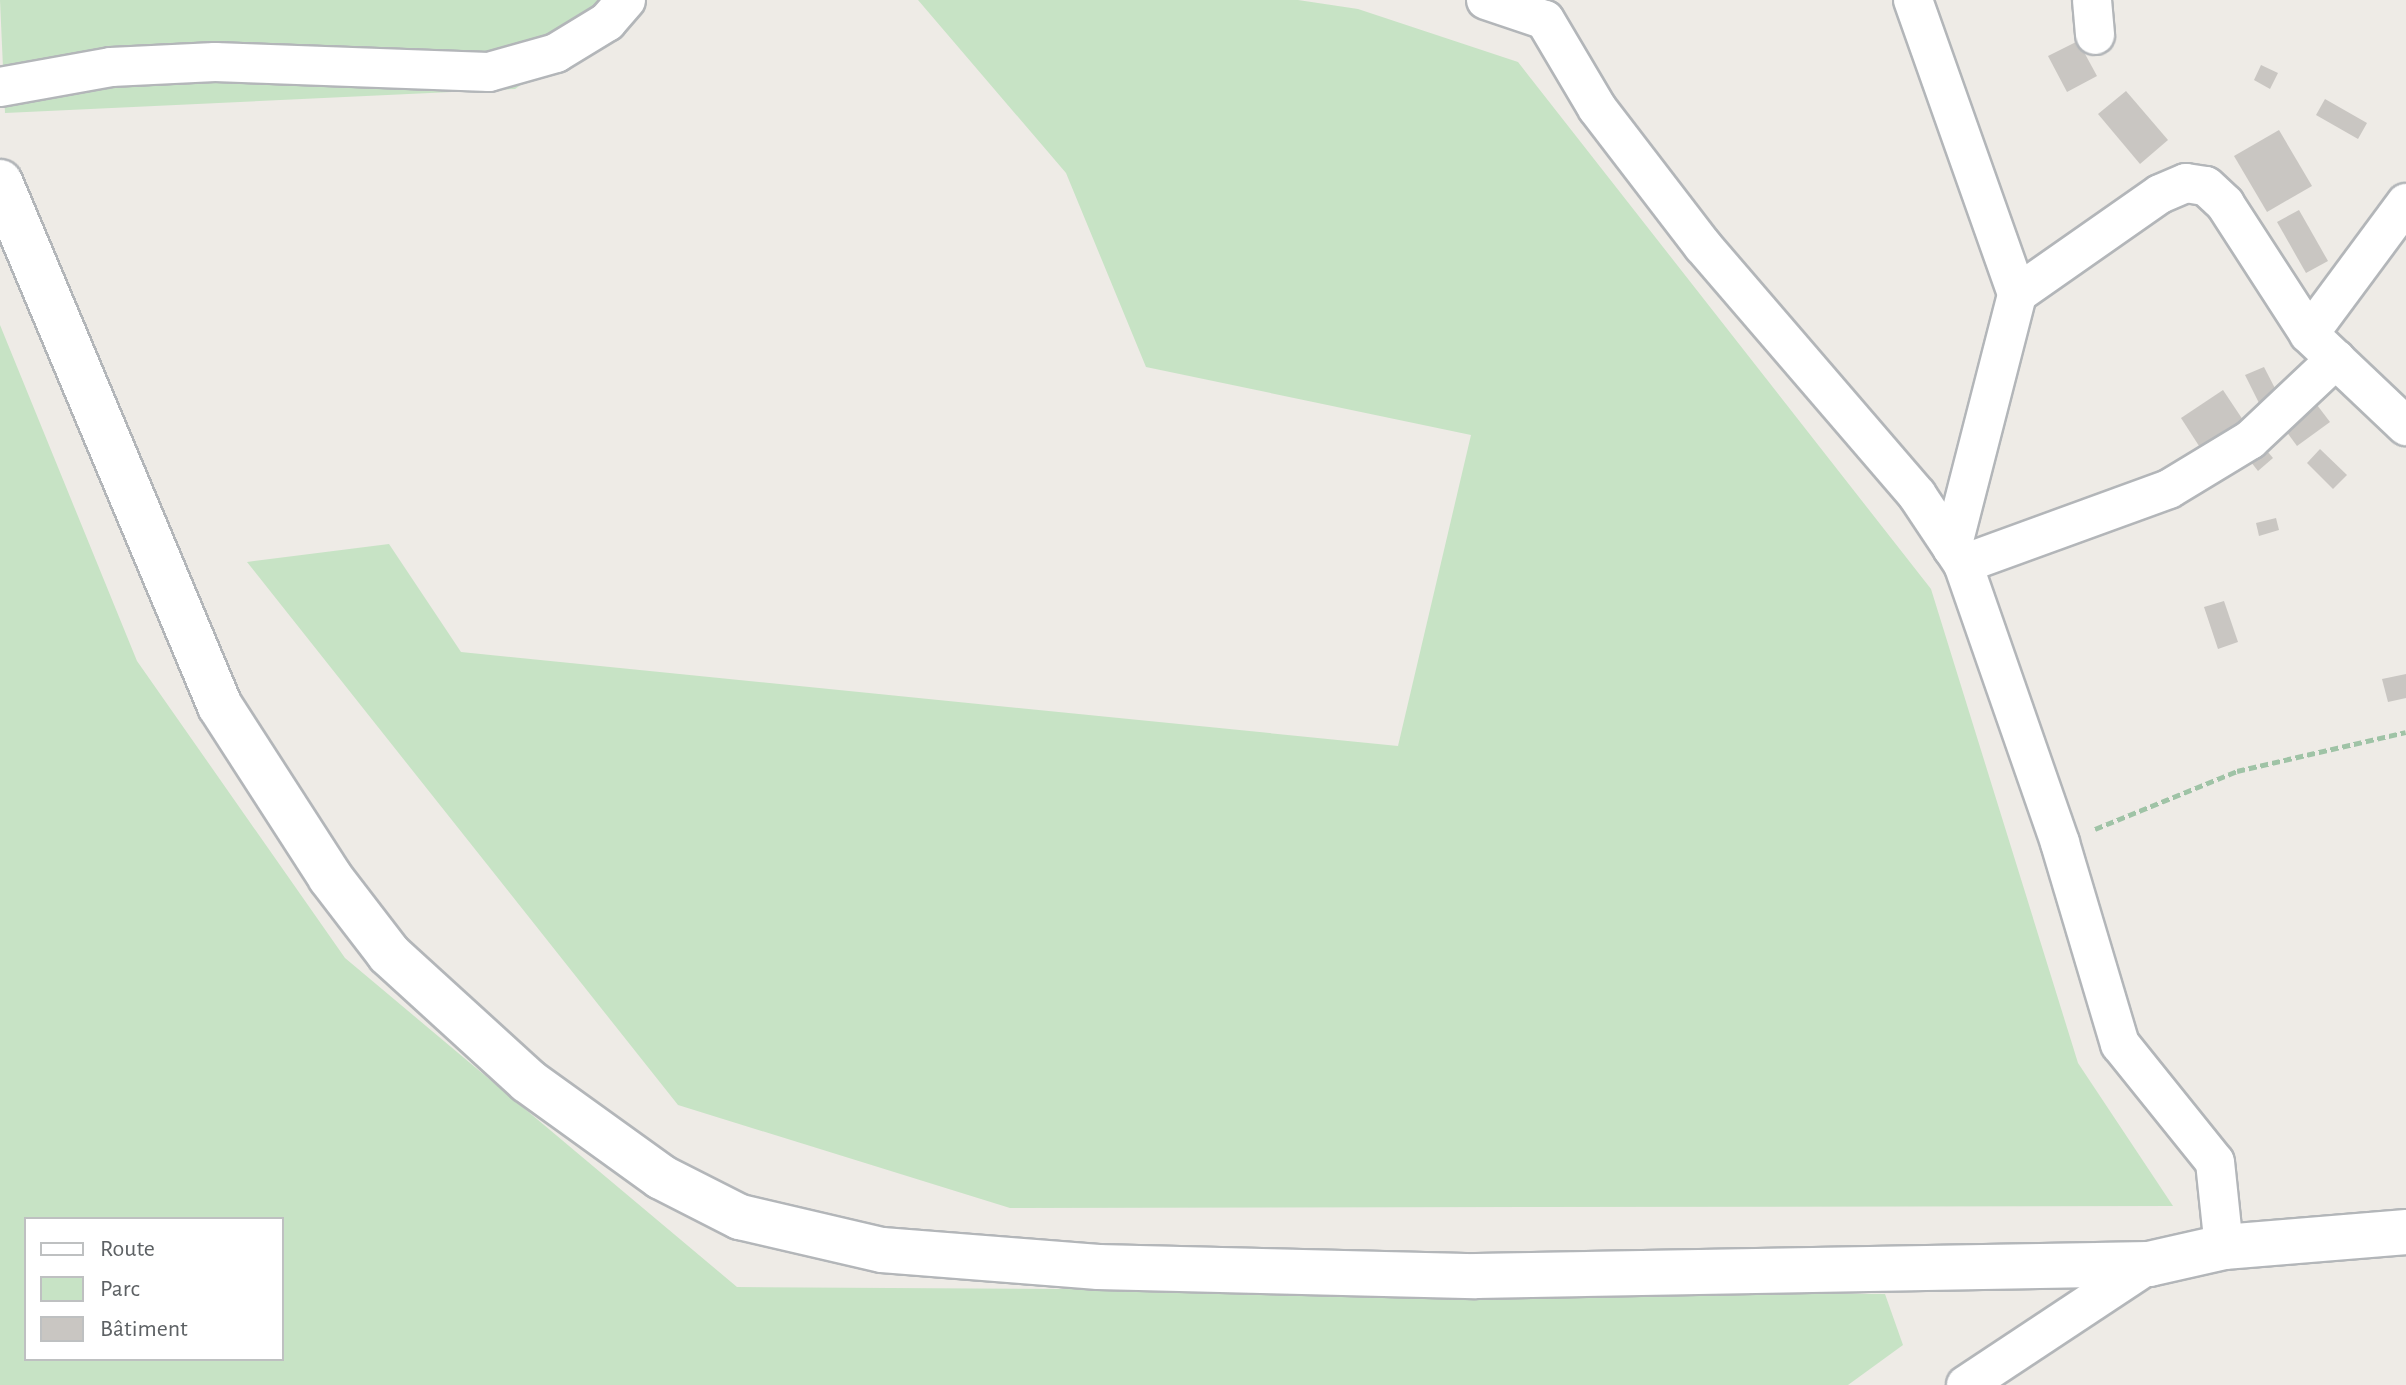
<!DOCTYPE html>
<meta charset="utf-8">
<style>
body{margin:0}
#map{position:relative;width:2406px;height:1385px;overflow:hidden;background:#eeebe6;font-family:"Alegreya Sans",sans-serif}
div>[style]{position:absolute}
.green>*{inset:0;background:#c7e3c5}
.building>*{inset:0;background:#c9c6c2}
.path>*{height:5px;margin-top:-2.5px;transform-origin:0;background:repeating-linear-gradient(90deg,#9fc3a6 0 8px,transparent 0 12px)}
.roads{filter:drop-shadow(2px 0 #b3b6b9) drop-shadow(-2px 0 #b3b6b9) drop-shadow(0 2px #b3b6b9) drop-shadow(0 -2px #b3b6b9)}
.minor>*{height:38px;margin:-19px;padding:0 19px;transform-origin:19px;border-radius:19px;background:#fff}
.tertiary>*{height:44px;margin:-22px;padding:0 22px;transform-origin:22px;border-radius:22px;background:#fff}
span{translate:-50% -50%;white-space:nowrap;text-align:center;line-height:1.15;-webkit-text-stroke:6px #fff;paint-order:stroke}
.legend{position:absolute;left:24px;top:1217px;width:260px;height:144px;box-sizing:border-box;background:#fff;border:2px solid #bec0c1;margin:0;padding:10px 14px;list-style:none;font-size:24px;color:#5d6164}
.legend li{display:flex;align-items:center;gap:16px;height:40px}
.legend b{width:40px;border:2px solid #bec0c1}
</style>
<div id="map">
<div class="green">
<i style="clip-path:polygon(0 0,641px 0,515px 89px,5px 113px)"></i>
<i style="clip-path:polygon(918px 0,1298px 0,1358px 9px,1518px 62px,1931px 589px,2078px 1063px,2173px 1206px,1010px 1208px,678px 1105px,247px 562px,389px 544px,461px 652px,1398px 746px,1471px 435px,1146px 367px,1066px 173px)"></i>
<i style="clip-path:polygon(evenodd,0 325px,137px 661px,345px 958px,737px 1287px,1885px 1294px,1903px 1345px,1848px 1385px,0 1385px,0 325px,26px 1219px,282px 1219px,282px 1359px,26px 1359px,26px 1219px)"></i>
</div>
<div class="building">
<i style="clip-path:polygon(2078px 41px,2097px 76px,2067px 92px,2048px 56px)"></i>
<i style="clip-path:polygon(2261px 65px,2278px 73px,2270px 89px,2254px 80px)"></i>
<i style="clip-path:polygon(2126px 91px,2168px 140px,2140px 164px,2098px 114px)"></i>
<i style="clip-path:polygon(2325px 99px,2367px 123px,2358px 139px,2316px 115px)"></i>
<i style="clip-path:polygon(2279px 130px,2312px 186px,2267px 212px,2234px 156px)"></i>
<i style="clip-path:polygon(2299px 210px,2328px 261px,2306px 273px,2277px 222px)"></i>
<i style="clip-path:polygon(2264px 367px,2281px 400px,2262px 409px,2245px 375px)"></i>
<i style="clip-path:polygon(2223px 390px,2243px 420px,2201px 449px,2181px 418px)"></i>
<i style="clip-path:polygon(2314px 401px,2330px 422px,2297px 446px,2281px 424px)"></i>
<i style="clip-path:polygon(2262px 445px,2273px 458px,2258px 471px,2247px 457px)"></i>
<i style="clip-path:polygon(2320px 449px,2347px 475px,2333px 489px,2307px 463px)"></i>
<i style="clip-path:polygon(2276px 518px,2279px 530px,2259px 536px,2256px 523px)"></i>
<i style="clip-path:polygon(2224px 601px,2238px 642px,2218px 649px,2204px 607px)"></i>
<i style="clip-path:polygon(2406px 674px,2406px 698px,2388px 702px,2382px 679px)"></i>
</div>
<div class="path">
<i style="left:2095px;top:829px;width:153px;rotate:-22.2deg"></i>
<i style="left:2237px;top:771px;width:173px;rotate:-13deg"></i>
</div>
<div class="roads">
<div class="minor">
<i style="left:1486px;top:0;width:62px;rotate:18.7deg"></i>
<i style="left:1545px;top:20px;width:102px;rotate:59.4deg"></i>
<i style="left:1597px;top:108px;width:174px;rotate:52.5deg"></i>
<i style="left:1703px;top:246px;width:328px;rotate:49.3deg"></i>
<i style="left:1917px;top:495px;width:83px;rotate:56.3deg"></i>
<i style="left:1963px;top:564px;width:295px;rotate:70.8deg"></i>
<i style="left:2060px;top:843px;width:210px;rotate:73.4deg"></i>
<i style="left:2120px;top:1044px;width:151px;rotate:51.2deg"></i>
<i style="left:2215px;top:1162px;width:85px;rotate:84deg"></i>
<i style="left:1913px;top:0;width:312px;rotate:70.5deg"></i>
<i style="left:2092px;top:0;width:35px;rotate:85deg"></i>
<i style="left:0;top:87px;width:113px;rotate:-10.2deg"></i>
<i style="left:111px;top:67px;width:104px;rotate:-2.8deg"></i>
<i style="left:215px;top:62px;width:274px;rotate:2.1deg"></i>
<i style="left:489px;top:72px;width:70px;rotate:-15.8deg"></i>
<i style="left:556px;top:53px;width:60px;rotate:-31.3deg"></i>
<i style="left:607px;top:22px;width:29px;rotate:-49deg"></i>
<i style="left:2309px;top:334px;width:163px;rotate:-53.5deg"></i>
<i style="left:1952px;top:548px;width:262px;rotate:-75.6deg"></i>
<i style="left:2017px;top:294px;width:174px;rotate:-35deg"></i>
<i style="left:2160px;top:194px;width:28px;rotate:-23deg"></i>
<i style="left:2186px;top:183px;width:20px;rotate:9deg"></i>
<i style="left:2206px;top:186px;width:26px;rotate:43deg"></i>
<i style="left:2225px;top:204px;width:155px;rotate:57.1deg"></i>
<i style="left:2309px;top:334px;width:134px;rotate:43.5deg"></i>
<i style="left:1963px;top:564px;width:219px;rotate:-20deg"></i>
<i style="left:2169px;top:489px;width:95px;rotate:-31.2deg"></i>
<i style="left:2250px;top:440px;width:118px;rotate:-43.3deg"></i>
<i style="left:1966px;top:1385px;width:219px;rotate:-33.5deg"></i>
</div>
<div class="tertiary">
<i style="left:0;top:182px;width:568px;rotate:67.23deg"></i>
<i style="left:220px;top:706px;width:203px;rotate:57.2deg"></i>
<i style="left:330px;top:877px;width:97px;rotate:52.5deg"></i>
<i style="left:389px;top:954px;width:188px;rotate:42.4deg"></i>
<i style="left:528px;top:1081px;width:164px;rotate:35.8deg"></i>
<i style="left:661px;top:1177px;width:89px;rotate:26.9deg"></i>
<i style="left:740px;top:1217px;width:146px;rotate:13.1deg"></i>
<i style="left:882px;top:1250px;width:217px;rotate:4.5deg"></i>
<i style="left:1098px;top:1267px;width:378px;rotate:1.4deg"></i>
<i style="left:1476px;top:1276px;width:673px;rotate:-1.02deg"></i>
<i style="left:2149px;top:1264px;width:77px;rotate:-12.8deg"></i>
<i style="left:2224px;top:1247px;width:183px;rotate:-4.7deg"></i>
</div>
</div>
<ul class="legend">
<li><b style="height:10px;background:#fff"></b>Route</li>
<li><b style="height:22px;background:#c7e3c5"></b>Parc</li>
<li><b style="height:22px;background:#c9c6c2"></b>Bâtiment</li>
</ul>
</div>
